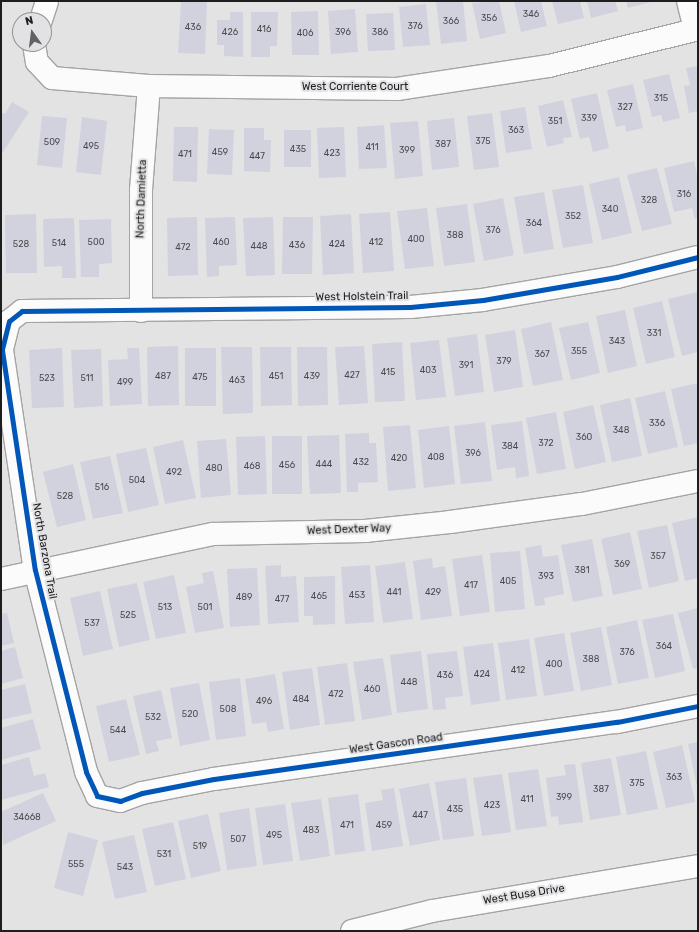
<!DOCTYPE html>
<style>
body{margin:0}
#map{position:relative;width:699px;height:932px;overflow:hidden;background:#e3e3e4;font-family:Rubik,sans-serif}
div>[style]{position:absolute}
.building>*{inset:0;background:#d1d2de}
.roads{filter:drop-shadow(1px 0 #a4a4a5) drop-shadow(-1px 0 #a4a4a5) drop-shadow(0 1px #a4a4a5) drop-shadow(0 -1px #a4a4a5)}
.minor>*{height:22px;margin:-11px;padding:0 11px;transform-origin:11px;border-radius:11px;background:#fbfbfb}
.cycleway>*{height:5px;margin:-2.5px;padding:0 2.5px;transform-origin:2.5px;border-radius:2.5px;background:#0057b8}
span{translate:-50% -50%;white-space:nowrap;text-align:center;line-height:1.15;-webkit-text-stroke:4px #e2e2e5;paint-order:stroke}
.number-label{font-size:9px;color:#4b4b4f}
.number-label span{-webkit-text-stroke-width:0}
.street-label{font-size:11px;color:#1d1d1e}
.frame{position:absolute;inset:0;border:2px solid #1d1d1e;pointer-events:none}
.north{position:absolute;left:12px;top:12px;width:40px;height:40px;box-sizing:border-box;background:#e2e2e5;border:1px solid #939395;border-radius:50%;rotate:346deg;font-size:11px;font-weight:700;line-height:16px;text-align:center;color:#1d1d1e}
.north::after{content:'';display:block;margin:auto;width:14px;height:18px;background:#626263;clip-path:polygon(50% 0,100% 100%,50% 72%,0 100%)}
</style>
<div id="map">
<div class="building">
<i style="clip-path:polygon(181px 1px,207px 1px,205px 54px,178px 53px)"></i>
<i style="clip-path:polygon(436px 1px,463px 1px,467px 41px,441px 44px)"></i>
<i style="clip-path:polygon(499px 1px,506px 33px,480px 39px,472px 3px)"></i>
<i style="clip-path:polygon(514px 1px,541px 1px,547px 26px,521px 32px)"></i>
<i style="clip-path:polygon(552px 1px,580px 1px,584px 18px,558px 24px)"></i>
<i style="clip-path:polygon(587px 1px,615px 1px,618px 11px,591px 18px)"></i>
<i style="clip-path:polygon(626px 1px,651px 1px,651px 2px,628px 8px)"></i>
<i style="clip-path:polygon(426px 4px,430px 45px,403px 47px,399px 7px)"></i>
<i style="clip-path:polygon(355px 9px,358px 52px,331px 54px,328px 11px)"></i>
<i style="clip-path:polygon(318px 11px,319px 55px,292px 55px,291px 12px)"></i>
<i style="clip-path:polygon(230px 12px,243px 12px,243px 57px,224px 56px,224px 45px,217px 45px,217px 20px,230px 20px)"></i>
<i style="clip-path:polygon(251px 12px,278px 12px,277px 46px,270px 46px,270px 57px,251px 57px)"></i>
<i style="clip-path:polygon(393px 13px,395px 50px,368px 51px,366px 14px)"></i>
<i style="clip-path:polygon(698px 66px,698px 111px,689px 113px,684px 86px,690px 85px,686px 68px)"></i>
<i style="clip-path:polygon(669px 74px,680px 118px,663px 122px,661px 115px,652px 117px,643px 80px)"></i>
<i style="clip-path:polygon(633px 84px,643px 128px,626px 132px,625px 125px,616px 127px,607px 90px)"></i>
<i style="clip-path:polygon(597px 93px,609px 148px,593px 152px,589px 137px,580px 139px,571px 99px)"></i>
<i style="clip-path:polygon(563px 100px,572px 137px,563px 138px,564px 143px,547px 147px,538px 106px)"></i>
<i style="clip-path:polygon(12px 102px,29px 112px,1px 155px,1px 112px,5px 114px)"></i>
<i style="clip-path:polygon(525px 107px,532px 149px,506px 153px,500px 111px)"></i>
<i style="clip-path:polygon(492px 113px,499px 167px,474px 170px,467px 116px)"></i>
<i style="clip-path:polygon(42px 116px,67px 118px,62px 168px,37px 165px)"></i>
<i style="clip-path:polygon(82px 117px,107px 121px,101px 175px,76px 172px)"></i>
<i style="clip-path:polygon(454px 118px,459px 167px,432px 170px,427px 121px)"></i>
<i style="clip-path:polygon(418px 121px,423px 176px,395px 179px,390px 123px)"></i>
<i style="clip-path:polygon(384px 125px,387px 168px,359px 169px,357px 127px)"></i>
<i style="clip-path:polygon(174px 127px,198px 127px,197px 182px,173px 181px)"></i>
<i style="clip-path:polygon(344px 127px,346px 177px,319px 178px,317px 128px)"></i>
<i style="clip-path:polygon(244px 128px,264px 128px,264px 140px,271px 140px,270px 172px,244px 171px)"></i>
<i style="clip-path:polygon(209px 129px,234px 130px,232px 175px,207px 174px)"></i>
<i style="clip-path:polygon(284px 130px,311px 130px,311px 167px,284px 167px)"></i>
<i style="clip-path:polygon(694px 161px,698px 180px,698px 218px,695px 219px,692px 208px,674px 212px,664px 168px)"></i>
<i style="clip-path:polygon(657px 168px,672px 224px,642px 231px,627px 175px)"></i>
<i style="clip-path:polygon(619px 177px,632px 233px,602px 240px,589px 184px)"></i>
<i style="clip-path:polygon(583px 185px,593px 243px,563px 248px,552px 190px)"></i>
<i style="clip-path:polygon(544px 192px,554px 249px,524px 254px,514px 197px)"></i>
<i style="clip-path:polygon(503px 198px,514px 255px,484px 261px,473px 204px)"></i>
<i style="clip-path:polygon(467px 204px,475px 262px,444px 266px,436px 208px)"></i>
<i style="clip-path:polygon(427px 208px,434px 266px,405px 269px,397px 211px)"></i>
<i style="clip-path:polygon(390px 212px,394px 271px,363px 273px,359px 214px)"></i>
<i style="clip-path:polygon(36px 214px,37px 273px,6px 273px,5px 215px)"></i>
<i style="clip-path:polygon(351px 214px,354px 273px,323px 275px,320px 216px)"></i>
<i style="clip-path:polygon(197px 217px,198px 275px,168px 276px,167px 218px)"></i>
<i style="clip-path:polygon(235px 217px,237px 265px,219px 266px,219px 276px,207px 277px,205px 218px)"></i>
<i style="clip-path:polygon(273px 217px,275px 275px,246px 276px,243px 218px)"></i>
<i style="clip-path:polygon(283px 217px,313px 217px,312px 274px,282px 274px)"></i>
<i style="clip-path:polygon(74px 218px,76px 278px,62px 278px,62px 266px,44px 267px,43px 219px)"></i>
<i style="clip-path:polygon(111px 219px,112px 263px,99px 264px,99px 277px,81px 277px,79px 220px)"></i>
<i style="clip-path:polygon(698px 292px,698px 352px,682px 356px,668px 299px)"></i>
<i style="clip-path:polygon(662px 301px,675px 357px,646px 364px,633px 308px)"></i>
<i style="clip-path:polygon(625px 310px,637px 366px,608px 373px,596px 316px)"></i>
<i style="clip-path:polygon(551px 322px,563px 380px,533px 386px,521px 329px)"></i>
<i style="clip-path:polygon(588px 322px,600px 373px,571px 380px,559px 328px)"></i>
<i style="clip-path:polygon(515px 330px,523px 387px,494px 392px,485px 335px)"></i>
<i style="clip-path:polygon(477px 334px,484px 392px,455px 396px,447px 338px)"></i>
<i style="clip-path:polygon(439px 340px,446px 397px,416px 400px,410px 343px)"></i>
<i style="clip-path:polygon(402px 342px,405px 401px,375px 402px,372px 344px)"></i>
<i style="clip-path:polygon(178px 346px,179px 405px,148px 406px,147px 347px)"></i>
<i style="clip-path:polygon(364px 346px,368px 403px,339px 405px,335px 347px)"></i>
<i style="clip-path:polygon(221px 347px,252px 347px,253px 413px,223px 414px)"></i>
<i style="clip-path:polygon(260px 347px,291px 347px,292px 405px,261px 406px)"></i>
<i style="clip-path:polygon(297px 347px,327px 347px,328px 405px,298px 406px)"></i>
<i style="clip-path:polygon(62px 348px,64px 407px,32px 408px,29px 350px)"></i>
<i style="clip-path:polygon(127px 348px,139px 348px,142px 404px,110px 406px,108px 360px,128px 359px)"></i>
<i style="clip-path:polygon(185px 348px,216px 348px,216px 406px,185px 406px)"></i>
<i style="clip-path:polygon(101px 349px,103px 406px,74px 408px,71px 350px)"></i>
<i style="clip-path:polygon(698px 383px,698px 443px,684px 446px,671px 389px)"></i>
<i style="clip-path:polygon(665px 391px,678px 447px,648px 454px,635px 398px)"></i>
<i style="clip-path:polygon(630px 398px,642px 456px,612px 462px,600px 405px)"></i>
<i style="clip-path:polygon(593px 405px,606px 462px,575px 469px,563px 412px)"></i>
<i style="clip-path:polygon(556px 412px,566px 469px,537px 474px,526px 418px)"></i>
<i style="clip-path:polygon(522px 421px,529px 476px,516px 478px,515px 467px,497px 470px,491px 425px)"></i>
<i style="clip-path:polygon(485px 422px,492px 481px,461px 484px,454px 426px)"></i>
<i style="clip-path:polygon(410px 425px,416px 488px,388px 491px,383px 427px)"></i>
<i style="clip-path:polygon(449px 426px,455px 484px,424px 488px,418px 430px)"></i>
<i style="clip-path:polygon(369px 433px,369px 443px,376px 443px,378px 482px,358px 483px,358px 492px,347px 492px,345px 434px)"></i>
<i style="clip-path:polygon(339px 435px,341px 493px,310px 494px,307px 436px)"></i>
<i style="clip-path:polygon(265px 436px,267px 494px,238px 495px,236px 437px)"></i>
<i style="clip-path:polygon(272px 436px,302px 436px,302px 494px,272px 494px)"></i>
<i style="clip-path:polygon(226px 439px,231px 495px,201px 498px,197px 441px)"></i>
<i style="clip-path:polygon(183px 440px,196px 498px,165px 504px,153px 447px)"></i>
<i style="clip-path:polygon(146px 448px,159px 505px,128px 512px,116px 454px)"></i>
<i style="clip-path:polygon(110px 456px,123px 513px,93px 519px,80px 462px)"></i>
<i style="clip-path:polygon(73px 464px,86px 520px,57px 527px,43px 472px)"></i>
<i style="clip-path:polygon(698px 517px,698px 578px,685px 581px,672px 523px)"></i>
<i style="clip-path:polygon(667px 525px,679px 581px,649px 588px,637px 531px)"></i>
<i style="clip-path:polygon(630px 532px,642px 589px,613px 595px,601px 539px)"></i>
<i style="clip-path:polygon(592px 539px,603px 596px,573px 602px,561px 545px)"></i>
<i style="clip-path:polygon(541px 545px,543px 557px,558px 555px,564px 594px,544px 598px,545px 605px,535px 606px,525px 548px)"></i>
<i style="clip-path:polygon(520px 551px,525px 609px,495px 612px,490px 553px)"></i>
<i style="clip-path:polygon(482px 555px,490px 612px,460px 616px,452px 559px)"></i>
<i style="clip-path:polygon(432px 558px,433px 568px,445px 566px,452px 616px,421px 620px,413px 561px)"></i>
<i style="clip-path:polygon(405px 562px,413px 619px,383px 623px,375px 566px)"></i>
<i style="clip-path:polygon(281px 565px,281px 577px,296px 576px,299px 622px,268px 624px,265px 566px)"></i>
<i style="clip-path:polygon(370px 565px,374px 622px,345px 624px,341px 567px)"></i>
<i style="clip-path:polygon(257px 568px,260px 625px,230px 627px,227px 569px)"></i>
<i style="clip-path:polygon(213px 571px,224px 628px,195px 633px,186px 587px,204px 583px,202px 573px)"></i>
<i style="clip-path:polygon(174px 575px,186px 633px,156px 639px,143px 582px)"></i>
<i style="clip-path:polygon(335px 576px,335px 624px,313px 625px,313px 616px,304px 616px,304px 577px)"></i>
<i style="clip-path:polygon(137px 583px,150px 640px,119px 647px,107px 589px)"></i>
<i style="clip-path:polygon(100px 591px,113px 649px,83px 656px,70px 598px)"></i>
<i style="clip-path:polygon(698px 608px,698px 668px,693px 669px,678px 613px)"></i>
<i style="clip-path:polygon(7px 613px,14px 643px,1px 646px,1px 614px)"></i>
<i style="clip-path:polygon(673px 614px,685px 671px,655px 678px,642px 620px)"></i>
<i style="clip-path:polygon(637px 620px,649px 678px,618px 684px,606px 627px)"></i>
<i style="clip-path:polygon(601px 627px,612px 685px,581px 691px,570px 633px)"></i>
<i style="clip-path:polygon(564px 633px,574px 691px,544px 696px,534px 638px)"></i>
<i style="clip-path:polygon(529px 639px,537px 696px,506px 700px,498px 643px)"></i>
<i style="clip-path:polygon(493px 643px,500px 701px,471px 705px,463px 647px)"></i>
<i style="clip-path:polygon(15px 647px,23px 678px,1px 684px,1px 651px)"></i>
<i style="clip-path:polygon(421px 651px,428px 709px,397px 713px,390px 655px)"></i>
<i style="clip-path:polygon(457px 651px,463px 696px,445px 698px,446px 709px,433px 710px,427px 654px)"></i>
<i style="clip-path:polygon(383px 658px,392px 715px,362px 720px,353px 662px)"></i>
<i style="clip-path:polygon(347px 663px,355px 721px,325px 725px,317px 667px)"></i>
<i style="clip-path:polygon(312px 668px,320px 725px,290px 730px,282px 672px)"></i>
<i style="clip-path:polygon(275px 674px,284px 729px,268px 732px,266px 722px,252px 724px,245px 679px)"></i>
<i style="clip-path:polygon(240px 678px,246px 736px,216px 740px,209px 682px)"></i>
<i style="clip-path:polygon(199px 683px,210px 740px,180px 746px,170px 688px)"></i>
<i style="clip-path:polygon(25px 684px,32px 713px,1px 720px,1px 690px)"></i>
<i style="clip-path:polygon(161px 690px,172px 738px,156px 741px,159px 751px,146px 754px,133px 696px)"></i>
<i style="clip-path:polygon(126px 699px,140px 755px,109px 762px,96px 706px)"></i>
<i style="clip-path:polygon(33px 719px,41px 749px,1px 760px,1px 728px)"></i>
<i style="clip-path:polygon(698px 742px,698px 786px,697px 786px,688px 744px)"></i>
<i style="clip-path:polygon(682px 745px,695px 802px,666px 808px,653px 752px)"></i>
<i style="clip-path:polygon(646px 751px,658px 809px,627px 815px,616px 757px)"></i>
<i style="clip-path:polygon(29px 757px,34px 776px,45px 773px,49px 787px,1px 800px,1px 765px)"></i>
<i style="clip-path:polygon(611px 758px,621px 815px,590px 820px,581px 763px)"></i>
<i style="clip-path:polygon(575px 764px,583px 822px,559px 825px,558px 816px,551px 817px,546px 778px,566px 775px,564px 765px)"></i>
<i style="clip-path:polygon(538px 769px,547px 826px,516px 830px,508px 773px)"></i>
<i style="clip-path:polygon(502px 774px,511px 832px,482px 836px,473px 778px)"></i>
<i style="clip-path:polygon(466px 778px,474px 836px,443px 840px,435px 782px)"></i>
<i style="clip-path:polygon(429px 783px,440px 840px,410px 846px,399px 789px)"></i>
<i style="clip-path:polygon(394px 788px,403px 846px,372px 851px,365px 803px,383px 800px,381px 790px)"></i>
<i style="clip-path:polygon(43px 793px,56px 821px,3px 845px,1px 812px)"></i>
<i style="clip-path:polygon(358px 794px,365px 851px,335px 855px,328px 798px)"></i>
<i style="clip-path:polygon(321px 799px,330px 856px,300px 861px,291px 803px)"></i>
<i style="clip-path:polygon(285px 804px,293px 861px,263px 865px,255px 808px)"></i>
<i style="clip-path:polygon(249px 808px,257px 866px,227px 870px,219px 813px)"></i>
<i style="clip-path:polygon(208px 814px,221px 871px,191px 878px,178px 821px)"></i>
<i style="clip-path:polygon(173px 822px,186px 879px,155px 886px,142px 829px)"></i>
<i style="clip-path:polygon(68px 832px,98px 840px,83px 896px,54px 888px)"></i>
<i style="clip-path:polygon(134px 835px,147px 892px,115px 899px,102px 842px)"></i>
</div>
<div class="roads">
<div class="minor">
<i style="left:688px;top:1px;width:29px;rotate:76deg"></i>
<i style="left:41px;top:20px;width:20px;rotate:-72deg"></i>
<i style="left:34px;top:44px;width:18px;rotate:81deg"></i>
<i style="left:37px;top:62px;width:22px;rotate:47deg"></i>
<i style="left:52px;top:78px;width:97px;rotate:4.7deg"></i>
<i style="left:149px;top:86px;width:248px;rotate:0.7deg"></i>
<i style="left:397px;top:89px;width:154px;rotate:-8.6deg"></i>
<i style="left:549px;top:66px;width:154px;rotate:-13.9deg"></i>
<i style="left:698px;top:257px;width:83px;rotate:166.1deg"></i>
<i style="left:617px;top:277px;width:136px;rotate:170.3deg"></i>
<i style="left:483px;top:300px;width:73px;rotate:174.5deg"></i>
<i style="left:410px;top:307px;width:388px;rotate:179.4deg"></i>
<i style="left:22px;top:311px;width:16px;rotate:142deg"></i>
<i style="left:9px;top:321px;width:30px;rotate:104deg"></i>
<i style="left:2px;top:350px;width:222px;rotate:81.5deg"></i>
<i style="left:35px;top:570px;width:208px;rotate:75.8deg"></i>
<i style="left:86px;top:772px;width:26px;rotate:65deg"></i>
<i style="left:97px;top:796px;width:24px;rotate:12deg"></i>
<i style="left:120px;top:801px;width:23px;rotate:-20deg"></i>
<i style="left:142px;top:793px;width:73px;rotate:-11deg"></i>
<i style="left:214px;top:779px;width:407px;rotate:-8.1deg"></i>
<i style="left:617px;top:722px;width:83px;rotate:-11.2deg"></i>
<i style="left:141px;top:311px;width:121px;rotate:-90deg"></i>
<i style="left:141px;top:190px;width:104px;rotate:-85.6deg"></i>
<i style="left:1px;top:579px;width:217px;rotate:-12deg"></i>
<i style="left:213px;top:534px;width:152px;rotate:-1.1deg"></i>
<i style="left:365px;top:531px;width:85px;rotate:-6deg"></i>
<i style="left:450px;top:522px;width:133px;rotate:-7.8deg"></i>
<i style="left:582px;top:504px;width:118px;rotate:-11.2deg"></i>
<i style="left:352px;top:931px;width:82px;rotate:-14deg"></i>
<i style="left:432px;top:911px;width:270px;rotate:-9.6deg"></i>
</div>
</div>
<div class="cycleway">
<i style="left:698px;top:257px;width:83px;rotate:166.1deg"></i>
<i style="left:617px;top:277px;width:136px;rotate:170.3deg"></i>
<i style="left:483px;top:300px;width:73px;rotate:174.5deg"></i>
<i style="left:410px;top:307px;width:388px;rotate:179.4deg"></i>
<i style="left:22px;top:311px;width:16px;rotate:142deg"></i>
<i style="left:9px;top:321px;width:30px;rotate:104deg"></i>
<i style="left:2px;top:350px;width:222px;rotate:81.5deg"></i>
<i style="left:35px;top:570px;width:208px;rotate:75.8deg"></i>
<i style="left:86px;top:772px;width:26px;rotate:65deg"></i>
<i style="left:97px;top:796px;width:24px;rotate:12deg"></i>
<i style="left:120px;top:801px;width:23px;rotate:-20deg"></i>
<i style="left:142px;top:793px;width:73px;rotate:-11deg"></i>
<i style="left:214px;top:779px;width:407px;rotate:-8.1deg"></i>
<i style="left:617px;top:722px;width:83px;rotate:-11.2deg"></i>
</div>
<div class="number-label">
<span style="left:531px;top:14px">346</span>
<span style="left:489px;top:18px">356</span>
<span style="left:451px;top:21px">366</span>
<span style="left:415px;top:26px">376</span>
<span style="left:193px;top:27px">436</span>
<span style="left:264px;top:29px">416</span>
<span style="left:230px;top:32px">426</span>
<span style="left:343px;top:32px">396</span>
<span style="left:380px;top:32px">386</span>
<span style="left:305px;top:33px">406</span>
<span style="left:661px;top:98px">315</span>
<span style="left:625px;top:107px">327</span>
<span style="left:589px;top:118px">339</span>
<span style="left:555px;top:121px">351</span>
<span style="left:516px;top:130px">363</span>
<span style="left:483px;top:141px">375</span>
<span style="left:52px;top:142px">509</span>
<span style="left:443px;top:144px">387</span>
<span style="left:91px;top:146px">495</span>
<span style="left:372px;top:147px">411</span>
<span style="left:298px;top:149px">435</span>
<span style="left:407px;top:150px">399</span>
<span style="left:220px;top:152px">459</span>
<span style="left:332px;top:153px">423</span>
<span style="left:185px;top:154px">471</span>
<span style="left:257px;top:156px">447</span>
<span style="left:684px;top:194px">316</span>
<span style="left:649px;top:200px">328</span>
<span style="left:610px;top:209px">340</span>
<span style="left:573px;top:216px">352</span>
<span style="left:534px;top:223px">364</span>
<span style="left:493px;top:230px">376</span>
<span style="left:455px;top:235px">388</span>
<span style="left:416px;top:239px">400</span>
<span style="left:96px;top:242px">500</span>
<span style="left:221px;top:242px">460</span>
<span style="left:376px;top:242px">412</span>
<span style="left:59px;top:243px">514</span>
<span style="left:21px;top:244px">528</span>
<span style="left:337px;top:244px">424</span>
<span style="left:297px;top:245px">436</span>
<span style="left:259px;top:246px">448</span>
<span style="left:183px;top:247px">472</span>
<span style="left:654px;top:333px">331</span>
<span style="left:617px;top:341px">343</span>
<span style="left:579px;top:351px">355</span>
<span style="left:542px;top:354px">367</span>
<span style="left:504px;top:361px">379</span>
<span style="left:466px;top:365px">391</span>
<span style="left:428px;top:370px">403</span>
<span style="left:388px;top:372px">415</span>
<span style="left:352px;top:375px">427</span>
<span style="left:163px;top:376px">487</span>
<span style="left:276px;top:376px">451</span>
<span style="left:312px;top:376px">439</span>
<span style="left:200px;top:377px">475</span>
<span style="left:47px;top:378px">523</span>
<span style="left:87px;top:378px">511</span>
<span style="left:237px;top:380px">463</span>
<span style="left:125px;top:382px">499</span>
<span style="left:657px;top:423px">336</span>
<span style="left:621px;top:430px">348</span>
<span style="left:584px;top:437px">360</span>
<span style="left:546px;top:443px">372</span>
<span style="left:510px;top:446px">384</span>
<span style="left:473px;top:453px">396</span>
<span style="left:436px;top:457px">408</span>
<span style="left:399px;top:458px">420</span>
<span style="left:361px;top:462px">432</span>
<span style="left:324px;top:464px">444</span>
<span style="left:287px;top:465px">456</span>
<span style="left:252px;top:466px">468</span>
<span style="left:214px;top:468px">480</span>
<span style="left:174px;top:472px">492</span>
<span style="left:137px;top:480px">504</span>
<span style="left:102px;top:487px">516</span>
<span style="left:65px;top:496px">528</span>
<span style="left:658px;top:556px">357</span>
<span style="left:622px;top:564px">369</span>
<span style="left:582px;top:570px">381</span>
<span style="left:546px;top:576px">393</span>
<span style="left:508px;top:581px">405</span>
<span style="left:471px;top:585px">417</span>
<span style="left:394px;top:592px">441</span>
<span style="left:433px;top:592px">429</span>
<span style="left:357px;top:595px">453</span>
<span style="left:319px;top:596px">465</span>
<span style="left:244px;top:597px">489</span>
<span style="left:282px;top:599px">477</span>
<span style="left:165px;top:607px">513</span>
<span style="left:205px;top:607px">501</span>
<span style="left:128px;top:615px">525</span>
<span style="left:92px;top:623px">537</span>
<span style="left:664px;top:646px">364</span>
<span style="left:627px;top:652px">376</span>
<span style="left:591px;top:659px">388</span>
<span style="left:554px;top:664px">400</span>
<span style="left:518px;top:670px">412</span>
<span style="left:482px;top:674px">424</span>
<span style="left:445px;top:675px">436</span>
<span style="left:409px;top:682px">448</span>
<span style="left:372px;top:689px">460</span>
<span style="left:336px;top:694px">472</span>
<span style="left:301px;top:699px">484</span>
<span style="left:264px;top:701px">496</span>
<span style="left:228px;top:709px">508</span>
<span style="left:190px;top:714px">520</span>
<span style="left:153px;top:717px">532</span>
<span style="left:118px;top:730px">544</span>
<span style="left:674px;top:777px">363</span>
<span style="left:637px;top:783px">375</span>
<span style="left:601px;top:789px">387</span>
<span style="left:564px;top:797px">399</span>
<span style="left:527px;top:799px">411</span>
<span style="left:492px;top:805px">423</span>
<span style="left:455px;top:809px">435</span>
<span style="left:420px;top:815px">447</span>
<span style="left:27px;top:817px">34668</span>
<span style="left:347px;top:825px">471</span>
<span style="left:384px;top:825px">459</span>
<span style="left:311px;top:830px">483</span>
<span style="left:274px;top:835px">495</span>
<span style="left:238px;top:839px">507</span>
<span style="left:200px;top:846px">519</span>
<span style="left:164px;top:854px">531</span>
<span style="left:76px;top:864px">555</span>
<span style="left:125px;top:867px">543</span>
</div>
<div class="street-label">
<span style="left:355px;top:87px">West Corriente Court</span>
<span style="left:142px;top:199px;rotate:-88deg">North Damietta</span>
<span style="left:362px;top:297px;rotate:-1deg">West Holstein Trail</span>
<span style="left:349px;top:530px;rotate:-2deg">West Dexter Way</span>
<span style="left:44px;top:551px;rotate:80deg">North Barzona Trail</span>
<span style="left:396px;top:744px;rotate:-8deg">West Gascon Road</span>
<span style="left:524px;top:895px;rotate:-9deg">West Busa Drive</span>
</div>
<div class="frame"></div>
<div class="north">N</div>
</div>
